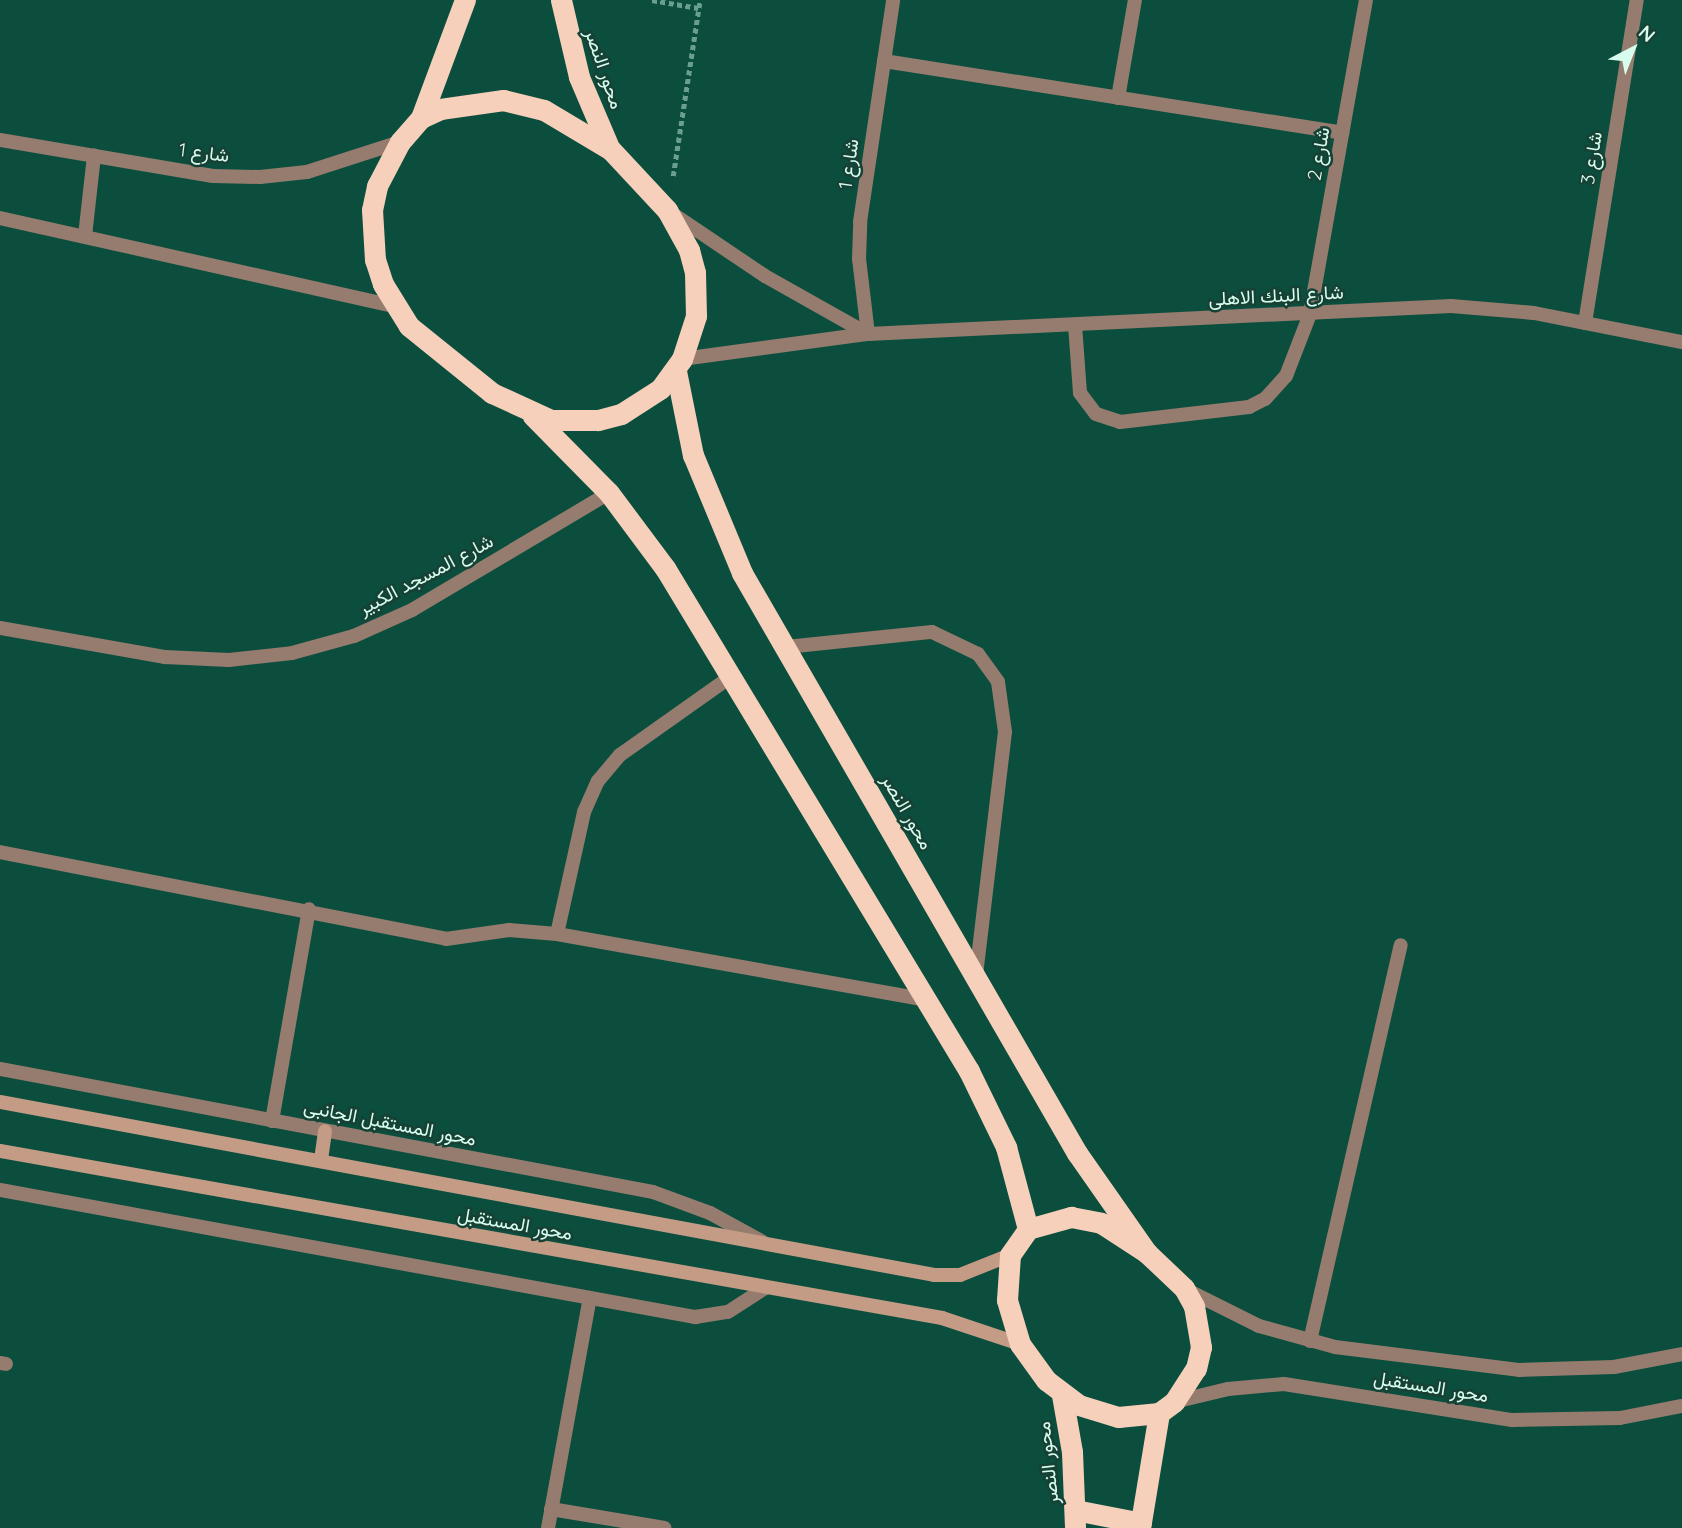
<!DOCTYPE html>
<meta charset="utf-8">
<style>
body{margin:0}
#map{position:relative;width:1682px;height:1528px;overflow:hidden;background:#0c4e3e;font-family:Quicksand,Vazirmatn,sans-serif}
div>[style]{position:absolute}
.path>*{height:4.5px;margin-top:-2.25px;transform-origin:0;background:repeating-linear-gradient(90deg,#6a9f90 0 5px,transparent 0 8.5px)}
.lane>*{height:14px;margin:-7px;padding:0 7px;transform-origin:7px;border-radius:7px;background:#967c6e}
.street>*{height:14px;margin:-7px;padding:0 7px;transform-origin:7px;border-radius:7px;background:#967c6e}
.secondary>*{height:14px;margin:-7px;padding:0 7px;transform-origin:7px;border-radius:7px;background:#c49b84}
.highway>*{height:21px;margin:-10.5px;padding:0 10.5px;transform-origin:10.5px;border-radius:10.5px;background:#f6d0ba}
span{translate:-50% -50%;white-space:nowrap;text-align:center;line-height:1.15;-webkit-text-stroke:5px #174135;paint-order:stroke}
.street-label{font-size:19px;color:#d7fdef}
.north{position:absolute;left:1598px;top:14px;width:70px;height:70px;-webkit-text-stroke:5px #174135;paint-order:stroke;rotate:42deg;font-size:19px;font-weight:700;line-height:28px;text-align:center;color:#d7fdef}
.north::after{content:'';display:block;margin:auto;width:24px;height:32px;background:#d7fdef;clip-path:polygon(50% 0,100% 100%,50% 72%,0 100%)}
</style>
<div id="map">
<div class="path">
<i style="left:652px;top:0;width:47px;rotate:9.9deg"></i>
<i style="left:673px;top:176px;width:178px;rotate:-81.3deg"></i>
</div>
<div class="lane">
<i style="left:0;top:140px;width:216px;rotate:9.6deg"></i>
<i style="left:213px;top:176px;width:47px;rotate:1.2deg"></i>
<i style="left:260px;top:177px;width:47px;rotate:-6.1deg"></i>
<i style="left:307px;top:172px;width:98px;rotate:-17.9deg"></i>
<i style="left:0;top:218px;width:404px;rotate:12.6deg"></i>
<i style="left:85px;top:236px;width:81px;rotate:-83.6deg"></i>
<i style="left:1075px;top:325px;width:68px;rotate:85.8deg"></i>
<i style="left:1080px;top:393px;width:26px;rotate:53deg"></i>
<i style="left:1096px;top:414px;width:25px;rotate:18deg"></i>
<i style="left:1120px;top:422px;width:130px;rotate:-6.6deg"></i>
<i style="left:1249px;top:407px;width:18px;rotate:-27deg"></i>
<i style="left:1265px;top:399px;width:31px;rotate:-48deg"></i>
<i style="left:1286px;top:376px;width:66px;rotate:-68.8deg"></i>
<i style="left:0;top:628px;width:168px;rotate:10deg"></i>
<i style="left:165px;top:657px;width:64px;rotate:2.7deg"></i>
<i style="left:229px;top:660px;width:63px;rotate:-6.3deg"></i>
<i style="left:292px;top:653px;width:64px;rotate:-15.3deg"></i>
<i style="left:354px;top:636px;width:64px;rotate:-24.1deg"></i>
<i style="left:412px;top:610px;width:229px;rotate:-30.7deg"></i>
<i style="left:786px;top:647px;width:147px;rotate:-5.9deg"></i>
<i style="left:932px;top:632px;width:51px;rotate:25.6deg"></i>
<i style="left:978px;top:654px;width:34px;rotate:54deg"></i>
<i style="left:998px;top:682px;width:50px;rotate:82deg"></i>
<i style="left:1005px;top:732px;width:247px;rotate:96.8deg"></i>
<i style="left:1310px;top:1341px;width:406px;rotate:-77.1deg"></i>
<i style="left:0;top:1363px;width:6px;rotate:9deg"></i>
<i style="left:551px;top:1509px;width:115px;rotate:9.5deg"></i>
</div>
<div class="street">
<i style="left:884px;top:61px;width:464px;rotate:8.9deg"></i>
<i style="left:1118px;top:98px;width:99px;rotate:-80.2deg"></i>
<i style="left:673px;top:214px;width:111px;rotate:34deg"></i>
<i style="left:765px;top:276px;width:118px;rotate:29.4deg"></i>
<i style="left:1310px;top:314px;width:319px;rotate:-79.9deg"></i>
<i style="left:1585px;top:323px;width:327px;rotate:-80.9deg"></i>
<i style="left:868px;top:334px;width:76px;rotate:-96.8deg"></i>
<i style="left:859px;top:259px;width:37px;rotate:-88deg"></i>
<i style="left:860px;top:222px;width:224px;rotate:-81.5deg"></i>
<i style="left:682px;top:359px;width:188px;rotate:-7.7deg"></i>
<i style="left:868px;top:334px;width:584px;rotate:-2.75deg"></i>
<i style="left:1451px;top:306px;width:83px;rotate:4.8deg"></i>
<i style="left:1534px;top:313px;width:151px;rotate:11.1deg"></i>
<i style="left:0;top:852px;width:454px;rotate:11deg"></i>
<i style="left:446px;top:939px;width:64px;rotate:-8.1deg"></i>
<i style="left:509px;top:930px;width:48px;rotate:4.8deg"></i>
<i style="left:557px;top:934px;width:375px;rotate:10.1deg"></i>
<i style="left:557px;top:934px;width:125px;rotate:-77.5deg"></i>
<i style="left:584px;top:812px;width:34px;rotate:-66deg"></i>
<i style="left:598px;top:781px;width:34px;rotate:-50deg"></i>
<i style="left:620px;top:755px;width:135px;rotate:-35.3deg"></i>
<i style="left:0;top:1069px;width:664px;rotate:10.67deg"></i>
<i style="left:653px;top:1192px;width:61px;rotate:20.2deg"></i>
<i style="left:710px;top:1213px;width:60px;rotate:28.7deg"></i>
<i style="left:272px;top:1121px;width:215px;rotate:-80.1deg"></i>
<i style="left:0;top:1190px;width:707px;rotate:10.36deg"></i>
<i style="left:695px;top:1317px;width:33px;rotate:-9deg"></i>
<i style="left:728px;top:1312px;width:44px;rotate:-33deg"></i>
<i style="left:1187px;top:1290px;width:80px;rotate:26.6deg"></i>
<i style="left:1259px;top:1326px;width:79px;rotate:15.4deg"></i>
<i style="left:1335px;top:1347px;width:185px;rotate:7.1deg"></i>
<i style="left:1519px;top:1370px;width:95px;rotate:-1.8deg"></i>
<i style="left:1614px;top:1367px;width:69px;rotate:-10.8deg"></i>
<i style="left:1174px;top:1402px;width:56px;rotate:-13.5deg"></i>
<i style="left:1228px;top:1389px;width:56px;rotate:-5.1deg"></i>
<i style="left:1284px;top:1384px;width:231px;rotate:9deg"></i>
<i style="left:1512px;top:1420px;width:108px;rotate:-1.1deg"></i>
<i style="left:1620px;top:1418px;width:63px;rotate:-11deg"></i>
<i style="left:548px;top:1528px;width:234px;rotate:-79.7deg"></i>
</div>
<div class="secondary">
<i style="left:0;top:1102px;width:950px;rotate:10.49deg"></i>
<i style="left:934px;top:1275px;width:26px"></i>
<i style="left:960px;top:1275px;width:54px;rotate:-21.8deg"></i>
<i style="left:0;top:1151px;width:957px;rotate:10.05deg"></i>
<i style="left:942px;top:1318px;width:82px;rotate:18.4deg"></i>
<i style="left:321px;top:1160px;width:29px;rotate:-82deg"></i>
</div>
<div class="highway">
<i style="left:561px;top:0;width:79px;rotate:76.8deg"></i>
<i style="left:579px;top:77px;width:74px;rotate:66.9deg"></i>
<i style="left:503px;top:100px;width:42px;rotate:13.7deg"></i>
<i style="left:544px;top:110px;width:78px;rotate:30.8deg"></i>
<i style="left:611px;top:150px;width:82px;rotate:47deg"></i>
<i style="left:667px;top:210px;width:46px;rotate:61.2deg"></i>
<i style="left:689px;top:250px;width:23px;rotate:75deg"></i>
<i style="left:695px;top:272px;width:44px;rotate:88.7deg"></i>
<i style="left:696px;top:316px;width:45px;rotate:108deg"></i>
<i style="left:682px;top:359px;width:37px;rotate:126deg"></i>
<i style="left:660px;top:389px;width:46px;rotate:147.3deg"></i>
<i style="left:621px;top:414px;width:24px;rotate:165deg"></i>
<i style="left:598px;top:420px;width:47px;rotate:180deg"></i>
<i style="left:551px;top:420px;width:65px;rotate:-155.4deg"></i>
<i style="left:492px;top:393px;width:107px;rotate:-141.1deg"></i>
<i style="left:409px;top:326px;width:49px;rotate:-121.8deg"></i>
<i style="left:383px;top:284px;width:25px;rotate:-108deg"></i>
<i style="left:375px;top:260px;width:50px;rotate:-93.4deg"></i>
<i style="left:372px;top:210px;width:25px;rotate:-78deg"></i>
<i style="left:377px;top:186px;width:50px;rotate:-62.4deg"></i>
<i style="left:400px;top:142px;width:32px;rotate:-49deg"></i>
<i style="left:421px;top:118px;width:21px;rotate:-25deg"></i>
<i style="left:440px;top:109px;width:64px;rotate:-8.1deg"></i>
<i style="left:421px;top:118px;width:126px;rotate:-69.6deg"></i>
<i style="left:676px;top:371px;width:86px;rotate:78.6deg"></i>
<i style="left:693px;top:455px;width:128px;rotate:67.4deg"></i>
<i style="left:742px;top:573px;width:670px;rotate:59.99deg"></i>
<i style="left:1077px;top:1153px;width:122px;rotate:55deg"></i>
<i style="left:533px;top:416px;width:108px;rotate:45.4deg"></i>
<i style="left:609px;top:493px;width:94px;rotate:53.3deg"></i>
<i style="left:665px;top:568px;width:588px;rotate:58.85deg"></i>
<i style="left:969px;top:1071px;width:85px;rotate:64deg"></i>
<i style="left:1006px;top:1147px;width:85px;rotate:75deg"></i>
<i style="left:1071px;top:1217px;width:31px;rotate:11deg"></i>
<i style="left:1101px;top:1223px;width:55px;rotate:33.1deg"></i>
<i style="left:1147px;top:1253px;width:51px;rotate:43.4deg"></i>
<i style="left:1184px;top:1288px;width:21px;rotate:61deg"></i>
<i style="left:1194px;top:1306px;width:42px;rotate:80.3deg"></i>
<i style="left:1201px;top:1347px;width:22px;rotate:103deg"></i>
<i style="left:1196px;top:1368px;width:40px;rotate:122.9deg"></i>
<i style="left:1174px;top:1402px;width:19px;rotate:144deg"></i>
<i style="left:1159px;top:1413px;width:41px;rotate:174.4deg"></i>
<i style="left:1118px;top:1417px;width:41px;rotate:-162.9deg"></i>
<i style="left:1079px;top:1405px;width:41px;rotate:-142.9deg"></i>
<i style="left:1046px;top:1380px;width:44px;rotate:-125.8deg"></i>
<i style="left:1020px;top:1344px;width:46px;rotate:-106.5deg"></i>
<i style="left:1007px;top:1300px;width:45px;rotate:-86.2deg"></i>
<i style="left:1010px;top:1255px;width:32px;rotate:-55deg"></i>
<i style="left:1028px;top:1229px;width:45px;rotate:-15.6deg"></i>
<i style="left:1062px;top:1395px;width:58px;rotate:80deg"></i>
<i style="left:1072px;top:1452px;width:76px;rotate:87.7deg"></i>
<i style="left:1075px;top:1510px;width:67px;rotate:11.1deg"></i>
<i style="left:1140px;top:1528px;width:117px;rotate:-80.6deg"></i>
</div>
<div class="street-label">
<span style="left:604px;top:69px;rotate:71deg">محور النصر</span>
<span style="left:204px;top:153px;rotate:7deg">شارع 1</span>
<span style="left:1319px;top:154px;rotate:-80deg">شارع 2</span>
<span style="left:1592px;top:158px;rotate:-81deg">شارع 3</span>
<span style="left:849px;top:164px;rotate:-82deg">شارع 1</span>
<span style="left:1276px;top:296px;rotate:-3deg">شارع البنك الاهلى</span>
<span style="left:426px;top:575px;rotate:-28deg">شارع المسجد الكبير</span>
<span style="left:907px;top:812px;rotate:60deg">محور النصر</span>
<span style="left:390px;top:1123px;rotate:11deg">محور المستقبل الجانبى</span>
<span style="left:515px;top:1224px;rotate:10deg">محور المستقبل</span>
<span style="left:1431px;top:1387px;rotate:9deg">محور المستقبل</span>
<span style="left:1048px;top:1463px;rotate:-96deg">محور النصر</span>
</div>
<div class="north">N</div>
</div>
